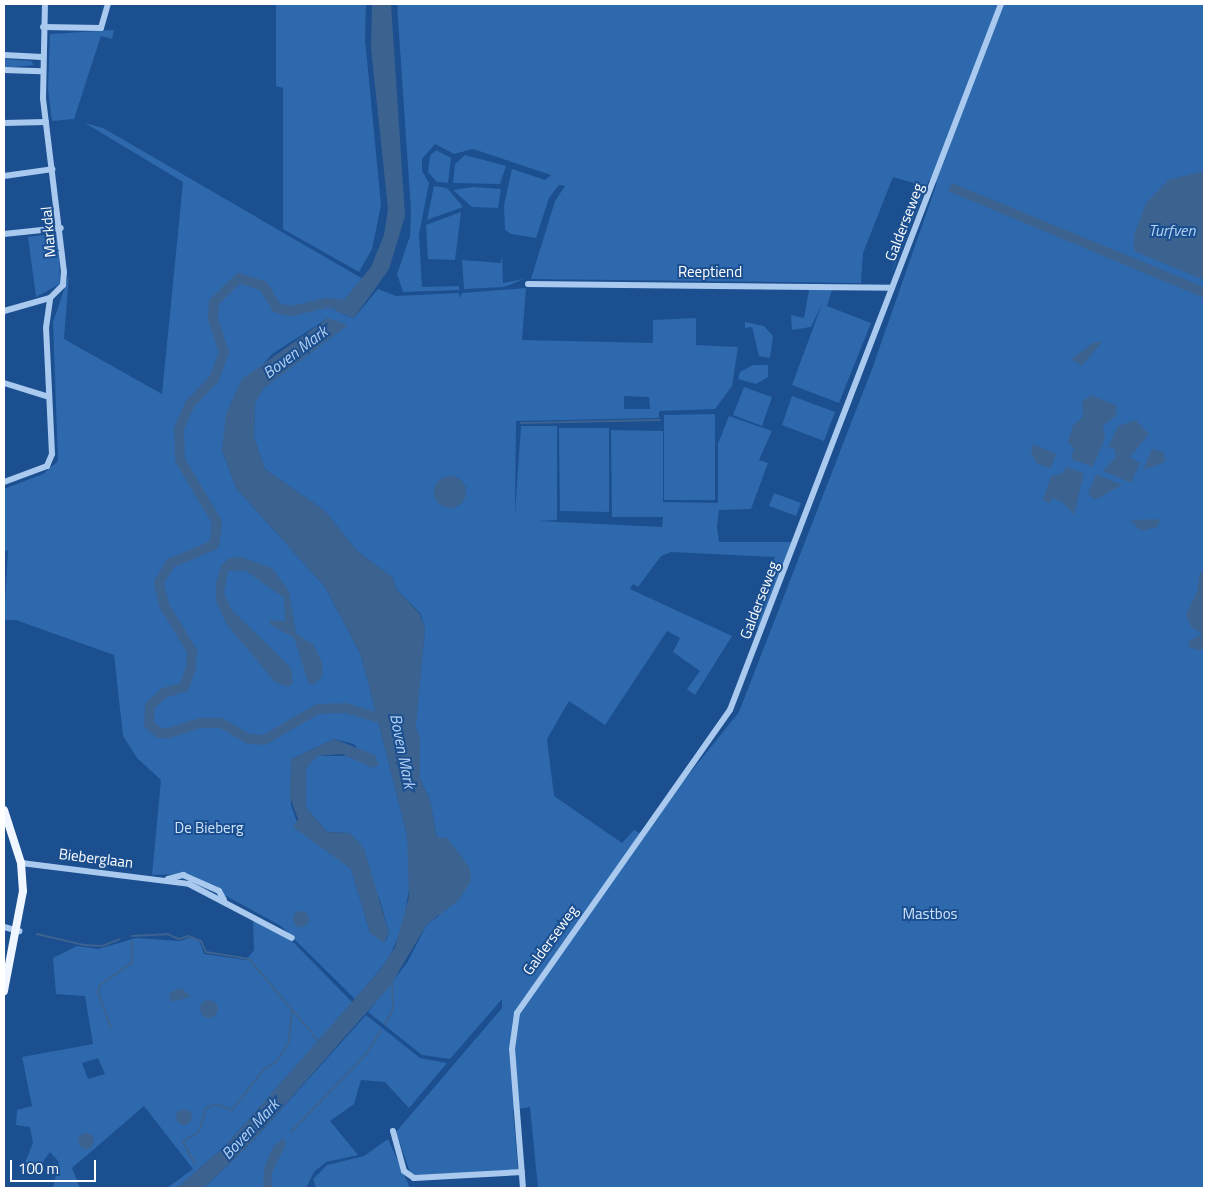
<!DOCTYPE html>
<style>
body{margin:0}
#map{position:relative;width:1208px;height:1192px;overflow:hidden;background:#1b4f8f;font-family:"Titillium Web",sans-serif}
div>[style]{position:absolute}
.green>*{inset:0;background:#2e69ad}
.water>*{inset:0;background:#3c6290}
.round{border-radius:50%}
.stream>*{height:2px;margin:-1px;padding:0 1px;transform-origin:1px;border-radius:1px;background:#3c6290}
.river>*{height:10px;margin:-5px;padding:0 5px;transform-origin:5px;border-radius:5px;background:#3c6290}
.minor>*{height:6px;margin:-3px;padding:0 3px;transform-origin:3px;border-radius:3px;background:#a9c9ee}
.major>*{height:8px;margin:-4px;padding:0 4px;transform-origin:4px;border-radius:4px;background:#f0f6ff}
span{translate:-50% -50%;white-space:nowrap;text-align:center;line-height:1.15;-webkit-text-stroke:4px #1b4f8f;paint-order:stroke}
.street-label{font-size:15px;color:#fff}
.park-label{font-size:15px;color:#cfe3fa}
.water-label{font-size:16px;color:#b5d3f5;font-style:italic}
.frame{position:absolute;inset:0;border:5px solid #fff;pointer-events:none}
.scale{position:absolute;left:10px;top:1160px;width:86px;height:22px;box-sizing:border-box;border:2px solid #fff;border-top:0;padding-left:6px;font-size:15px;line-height:18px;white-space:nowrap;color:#fff;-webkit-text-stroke:4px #1b4f8f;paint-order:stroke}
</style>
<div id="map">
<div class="green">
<i style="clip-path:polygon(276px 4px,366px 4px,365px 39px,381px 205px,372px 249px,359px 272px,283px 229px,283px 88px,276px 86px)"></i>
<i style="clip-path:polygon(evenodd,397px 4px,1204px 4px,1204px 1188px,538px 1188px,530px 1107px,513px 1110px,518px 1170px,415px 1175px,410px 1172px,396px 1132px,502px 1008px,502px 999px,450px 1059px,422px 1055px,368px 1012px,407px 963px,427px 924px,439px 916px,437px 837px,430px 800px,420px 779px,420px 738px,415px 727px,425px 629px,420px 613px,396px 589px,393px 578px,357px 551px,325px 511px,265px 469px,254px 437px,255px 402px,260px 393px,328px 318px,272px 354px,231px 402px,222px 450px,236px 488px,325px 587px,361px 655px,407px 835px,411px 879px,402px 928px,388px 960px,355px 999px,281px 926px,186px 874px,152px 875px,161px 780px,137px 758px,123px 736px,114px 655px,16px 620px,4px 620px,8px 551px,4px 550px,4px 489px,43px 474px,58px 461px,53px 322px,69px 275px,64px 339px,162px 394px,183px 182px,85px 123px,103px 128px,363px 279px,335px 310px,345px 315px,354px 318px,378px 289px,396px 296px,459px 293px,460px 298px,462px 293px,526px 288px,522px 340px,653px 343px,653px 320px,696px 318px,696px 345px,738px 347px,732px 386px,715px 409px,659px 411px,659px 418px,516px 421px,515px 513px,521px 426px,557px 426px,557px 520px,537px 521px,662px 527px,663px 517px,612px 517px,611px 430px,663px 431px,663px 502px,718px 503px,718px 444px,729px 416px,772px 431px,759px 460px,768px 463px,751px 509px,719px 510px,717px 527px,719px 542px,792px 542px,760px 629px,750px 625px,775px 557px,671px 552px,661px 556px,638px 587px,633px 584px,630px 589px,732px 636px,695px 695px,687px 689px,700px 671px,673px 652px,680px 638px,667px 631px,605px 725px,569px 701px,547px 739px,554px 796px,622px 843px,634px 830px,641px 834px,739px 712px,872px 369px,937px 183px,929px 180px,891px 274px,920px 185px,893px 177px,863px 253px,861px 283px,531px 279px,555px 201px,565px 186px,559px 185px,549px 198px,536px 238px,511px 234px,505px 230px,504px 205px,512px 169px,545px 180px,551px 175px,473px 149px,454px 154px,435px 144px,422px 159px,422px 171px,429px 183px,419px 234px,422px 287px,459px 286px,459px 290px,403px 292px,397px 274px,410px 236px,411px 211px,397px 4px,624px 396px,649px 397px,650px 409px,624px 409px,624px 396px,397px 4px,458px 477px,466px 488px,464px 500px,456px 507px,458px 477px,397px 4px,334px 739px,354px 744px,373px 768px,349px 756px,317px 756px,306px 768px,306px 807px,327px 832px,350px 833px,380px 900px,389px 933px,386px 941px,370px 933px,351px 869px,299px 828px,291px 805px,291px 759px,334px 739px)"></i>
<i style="clip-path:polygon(114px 30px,112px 39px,101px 36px,74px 119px,52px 121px,48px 89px,50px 34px)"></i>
<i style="clip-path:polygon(4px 59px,31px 61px,34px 65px,4px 68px)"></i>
<i style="clip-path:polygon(436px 150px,451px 158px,448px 183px,437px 182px,428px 172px,430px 156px)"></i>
<i style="clip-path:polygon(465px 155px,506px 166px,500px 184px,453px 183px,455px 164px)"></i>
<i style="clip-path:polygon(434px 186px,447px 188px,463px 207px,427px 220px)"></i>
<i style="clip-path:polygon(473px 187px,501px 189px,498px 208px,472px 207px,453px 190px)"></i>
<i style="clip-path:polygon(461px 212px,455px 260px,428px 259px,426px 225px)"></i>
<i style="clip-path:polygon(58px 233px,60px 284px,36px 297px,28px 237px)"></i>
<i style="clip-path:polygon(502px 254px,503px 283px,524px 279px,504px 287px,464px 289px,462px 260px,501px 263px)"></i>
<i style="clip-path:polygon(809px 290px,832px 290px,827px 306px,871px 323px,839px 403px,792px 385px,822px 304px,811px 327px,792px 330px,791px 315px,804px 318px)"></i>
<i style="clip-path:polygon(745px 322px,764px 326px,773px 336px,770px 358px,759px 356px,752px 327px,745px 328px)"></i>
<i style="clip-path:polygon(753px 365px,768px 365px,768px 377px,756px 384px,738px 379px,740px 372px)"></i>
<i style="clip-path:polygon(744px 387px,772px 397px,762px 426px,733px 415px)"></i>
<i style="clip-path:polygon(792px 396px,835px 412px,824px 441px,782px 425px)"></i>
<i style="clip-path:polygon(715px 414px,715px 500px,664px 500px,664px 415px)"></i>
<i style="clip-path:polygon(559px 428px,609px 428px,609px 512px,560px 511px)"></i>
<i style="clip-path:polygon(774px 493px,801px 503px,796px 516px,769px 506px)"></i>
<i style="clip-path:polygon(evenodd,253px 918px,291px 940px,353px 1003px,225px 1146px,177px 1188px,167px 1188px,193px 1169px,144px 1106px,72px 1168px,80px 1188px,53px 1188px,59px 1162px,50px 1152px,40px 1166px,22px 1170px,33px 1143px,30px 1127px,16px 1125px,17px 1110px,32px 1106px,22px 1057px,93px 1044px,85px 996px,56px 994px,53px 958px,77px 946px,98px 949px,136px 938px,180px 941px,191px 937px,199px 940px,204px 954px,246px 960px,254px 950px,253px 918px,98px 1058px,105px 1074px,88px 1079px,82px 1063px,98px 1058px)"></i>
<i style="clip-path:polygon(366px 1015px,420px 1058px,447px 1063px,409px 1108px,385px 1082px,361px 1080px,354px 1104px,330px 1121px,358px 1155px,326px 1162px,314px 1172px,306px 1188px,204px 1188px,252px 1142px)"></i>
<i style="clip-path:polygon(388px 1139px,410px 1188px,316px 1188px,313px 1179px,327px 1165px,364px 1156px)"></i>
</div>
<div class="water">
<i style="clip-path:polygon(372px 4px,391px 4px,405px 216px,389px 269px,354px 318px,335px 311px,371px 267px,384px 235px,388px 209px,371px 48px)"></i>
<i style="clip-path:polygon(1204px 171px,1204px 280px,1134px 251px,1134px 235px,1146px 203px,1168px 180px)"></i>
<i style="clip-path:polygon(952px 183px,1204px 287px,1204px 298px,948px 191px)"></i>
<i style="clip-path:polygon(328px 318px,348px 325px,264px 388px,255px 403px,254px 437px,265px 469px,325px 511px,357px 551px,393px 578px,396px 589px,419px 613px,425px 629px,416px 727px,420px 738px,420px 778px,430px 800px,437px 837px,447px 838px,470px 868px,471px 881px,458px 901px,427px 924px,390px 986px,252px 1142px,204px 1188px,177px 1188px,225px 1146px,380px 970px,395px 947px,409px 897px,407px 835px,361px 655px,325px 587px,236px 488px,222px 450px,226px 414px,242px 379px)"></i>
<i style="clip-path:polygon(1103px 341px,1082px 366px,1071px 359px,1093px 343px)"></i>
<i style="clip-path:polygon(1091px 395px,1117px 406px,1116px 416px,1103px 425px,1105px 438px,1093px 467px,1071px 459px,1074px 448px,1068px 442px,1073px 425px,1083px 417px,1082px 402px)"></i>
<i style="clip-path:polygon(1136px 420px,1149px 434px,1130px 457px,1140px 463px,1131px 483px,1103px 471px,1116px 457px,1114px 448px,1108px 447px,1118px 426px)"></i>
<i style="clip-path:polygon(1033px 444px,1056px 454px,1051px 468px,1037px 464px,1031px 453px)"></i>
<i style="clip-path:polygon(1152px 449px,1164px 452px,1165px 462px,1143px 470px)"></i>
<i style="clip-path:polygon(1066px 467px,1084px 473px,1074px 515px,1062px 502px,1052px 498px,1049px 504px,1043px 499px,1051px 476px,1063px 473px)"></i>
<i style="clip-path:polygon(1096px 474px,1122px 485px,1095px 500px,1088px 494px)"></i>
<i class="round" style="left:434px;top:476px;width:32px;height:32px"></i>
<i style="clip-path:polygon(1161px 519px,1157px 527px,1141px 531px,1130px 520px)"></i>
<i style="clip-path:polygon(241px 557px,272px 568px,289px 591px,296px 633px,314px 645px,322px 662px,323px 675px,315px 684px,309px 684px,294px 638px,269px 624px,270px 620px,285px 621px,284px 598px,246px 571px,228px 571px,224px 593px,231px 609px,291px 668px,293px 683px,289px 687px,276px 683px,227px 625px,216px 601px,216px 583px,221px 566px,229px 558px)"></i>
<i style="clip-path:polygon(1204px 571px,1204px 649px,1198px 650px,1188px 647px,1189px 641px,1202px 634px,1191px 627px,1186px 614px,1197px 592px,1200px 572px)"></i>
<i style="clip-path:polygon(334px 739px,375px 755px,379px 765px,373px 768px,342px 754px,317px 756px,306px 768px,306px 807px,327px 832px,350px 833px,364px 848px,389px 933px,384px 943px,370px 933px,351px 869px,293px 827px,298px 819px,290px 797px,291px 759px)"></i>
<i class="round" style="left:293px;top:911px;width:16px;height:16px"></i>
<i style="clip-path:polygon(177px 989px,182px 989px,191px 997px,171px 1002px,169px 994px)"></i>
<i class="round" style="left:200px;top:1000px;width:18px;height:18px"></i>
<i class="round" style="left:176px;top:1109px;width:16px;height:16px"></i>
<i class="round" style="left:78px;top:1133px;width:16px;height:16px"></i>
<i style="clip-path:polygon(283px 1138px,286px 1144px,271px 1175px,273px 1188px,263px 1188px,264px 1168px,273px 1147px)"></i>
</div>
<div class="stream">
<i style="left:521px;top:423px;width:139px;rotate:-1.2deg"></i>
<i style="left:37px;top:934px;width:48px;rotate:13.2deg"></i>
<i style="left:84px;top:945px;width:18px;rotate:3deg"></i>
<i style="left:102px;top:946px;width:19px;rotate:-21deg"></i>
<i style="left:132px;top:936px;width:35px;rotate:-3deg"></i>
<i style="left:167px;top:934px;width:13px;rotate:23deg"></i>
<i style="left:179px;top:939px;width:10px;rotate:-17deg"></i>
<i style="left:189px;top:936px;width:13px;rotate:23deg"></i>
<i style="left:201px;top:941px;width:12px;rotate:66deg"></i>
<i style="left:206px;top:952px;width:44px;rotate:9.2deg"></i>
<i style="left:249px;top:959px;width:96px;rotate:49.7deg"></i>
<i style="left:385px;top:1024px;width:17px;rotate:-62deg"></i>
<i style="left:393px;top:1009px;width:27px;rotate:-92deg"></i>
<i style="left:111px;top:1028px;width:38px;rotate:-110deg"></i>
<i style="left:98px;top:992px;width:7px;rotate:-74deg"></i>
<i style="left:100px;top:985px;width:39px;rotate:-35deg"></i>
<i style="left:132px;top:963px;width:22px;rotate:-90deg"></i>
<i style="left:313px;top:1035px;width:11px;rotate:49deg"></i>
<i style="left:291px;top:1132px;width:110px;rotate:-46.1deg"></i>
<i style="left:367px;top:1053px;width:26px;rotate:-59deg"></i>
<i style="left:195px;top:1164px;width:26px;rotate:-118deg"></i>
<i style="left:183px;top:1141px;width:18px;rotate:-29deg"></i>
<i style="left:199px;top:1132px;width:25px;rotate:-74deg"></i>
<i style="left:206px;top:1108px;width:11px;rotate:-22deg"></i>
<i style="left:216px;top:1104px;width:17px;rotate:21deg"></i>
<i style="left:232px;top:1110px;width:52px;rotate:-52deg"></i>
<i style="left:264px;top:1069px;width:13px;rotate:-29deg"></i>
<i style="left:275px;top:1063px;width:25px;rotate:-56deg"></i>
<i style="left:289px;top:1042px;width:32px;rotate:-85deg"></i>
</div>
<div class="river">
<i style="left:352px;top:306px;width:26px;rotate:-173deg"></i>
<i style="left:326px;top:303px;width:36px;rotate:167deg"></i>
<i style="left:291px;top:311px;width:14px;rotate:-168deg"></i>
<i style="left:277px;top:308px;width:26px;rotate:-122deg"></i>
<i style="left:263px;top:286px;width:25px;rotate:-162deg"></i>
<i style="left:239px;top:278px;width:35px;rotate:136deg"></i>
<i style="left:214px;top:302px;width:17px;rotate:93deg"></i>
<i style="left:213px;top:319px;width:35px;rotate:72deg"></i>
<i style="left:224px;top:352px;width:29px;rotate:110deg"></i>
<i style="left:214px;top:379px;width:35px;rotate:134deg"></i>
<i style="left:190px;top:404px;width:27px;rotate:114deg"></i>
<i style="left:179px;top:429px;width:31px;rotate:88deg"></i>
<i style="left:180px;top:460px;width:72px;rotate:59.2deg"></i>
<i style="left:217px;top:522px;width:23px;rotate:97deg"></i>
<i style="left:214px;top:545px;width:47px;rotate:157.3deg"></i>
<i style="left:171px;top:563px;width:22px;rotate:122deg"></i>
<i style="left:159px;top:582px;width:24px;rotate:78deg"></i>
<i style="left:164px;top:605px;width:54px;rotate:58.7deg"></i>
<i style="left:192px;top:651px;width:16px;rotate:94deg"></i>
<i style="left:191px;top:667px;width:21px;rotate:109deg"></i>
<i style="left:184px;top:687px;width:21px;rotate:163deg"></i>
<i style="left:164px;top:693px;width:19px;rotate:137deg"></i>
<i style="left:150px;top:706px;width:18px;rotate:93deg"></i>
<i style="left:149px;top:724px;width:13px;rotate:42deg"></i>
<i style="left:159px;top:733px;width:10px"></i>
<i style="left:169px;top:733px;width:33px;rotate:-18deg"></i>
<i style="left:200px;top:723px;width:21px"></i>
<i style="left:221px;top:723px;width:32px;rotate:30deg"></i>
<i style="left:249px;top:739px;width:15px;rotate:4deg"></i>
<i style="left:264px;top:740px;width:62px;rotate:-29.9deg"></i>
<i style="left:318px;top:709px;width:27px;rotate:-2deg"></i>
<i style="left:345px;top:708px;width:50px;rotate:16.3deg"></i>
</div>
<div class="minor">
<i style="left:43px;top:27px;width:58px;rotate:1deg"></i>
<i style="left:101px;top:28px;width:25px;rotate:-74deg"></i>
<i style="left:4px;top:55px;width:38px;rotate:3deg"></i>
<i style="left:4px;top:70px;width:37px;rotate:2deg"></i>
<i style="left:4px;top:123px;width:42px;rotate:-1.4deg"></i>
<i style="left:4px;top:176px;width:49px;rotate:-8.1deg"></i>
<i style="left:4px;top:234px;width:57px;rotate:-6deg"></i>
<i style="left:528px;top:284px;width:364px;rotate:0.6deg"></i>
<i style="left:4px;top:311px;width:48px;rotate:-15.8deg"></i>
<i style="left:4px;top:383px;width:47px;rotate:17.3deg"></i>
<i style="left:4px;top:482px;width:46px;rotate:-20.4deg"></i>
<i style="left:47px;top:466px;width:13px;rotate:-67deg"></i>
<i style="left:52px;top:454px;width:126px;rotate:-92.7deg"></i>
<i style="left:46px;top:328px;width:30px;rotate:-82deg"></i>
<i style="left:50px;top:298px;width:18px;rotate:-45deg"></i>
<i style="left:63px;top:285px;width:13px;rotate:-86deg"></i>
<i style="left:64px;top:272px;width:175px;rotate:-96.9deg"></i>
<i style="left:43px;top:98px;width:94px;rotate:-88.8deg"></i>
<i style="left:21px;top:863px;width:169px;rotate:7.1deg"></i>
<i style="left:189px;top:884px;width:116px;rotate:27.7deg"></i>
<i style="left:168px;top:879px;width:16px;rotate:-15deg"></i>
<i style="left:183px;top:875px;width:39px;rotate:24deg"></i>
<i style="left:219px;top:891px;width:10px;rotate:61deg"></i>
<i style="left:4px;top:927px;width:16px;rotate:15deg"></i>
<i style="left:393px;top:1131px;width:41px;rotate:74.6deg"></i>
<i style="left:404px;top:1171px;width:12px;rotate:35deg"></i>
<i style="left:414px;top:1178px;width:108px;rotate:-3.2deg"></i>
<i style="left:523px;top:1188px;width:139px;rotate:-94.5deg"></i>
<i style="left:512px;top:1049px;width:36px;rotate:-82deg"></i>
<i style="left:517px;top:1013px;width:370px;rotate:-54.9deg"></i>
<i style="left:730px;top:710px;width:756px;rotate:-69deg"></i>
</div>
<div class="major">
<i style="left:4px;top:810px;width:56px;rotate:72.2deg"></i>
<i style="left:21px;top:863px;width:28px;rotate:86deg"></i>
<i style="left:23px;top:891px;width:102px;rotate:100.8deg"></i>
</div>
<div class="street-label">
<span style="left:904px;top:222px;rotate:-69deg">Galderseweg</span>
<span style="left:48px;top:232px;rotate:-95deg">Markdal</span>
<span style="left:710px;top:272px">Reeptiend</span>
<span style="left:759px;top:600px;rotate:-69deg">Galderseweg</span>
<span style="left:96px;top:858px;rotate:7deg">Bieberglaan</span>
<span style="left:550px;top:940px;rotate:-54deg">Galderseweg</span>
</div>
<div class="park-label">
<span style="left:209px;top:828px">De Bieberg</span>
<span style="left:930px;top:914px">Mastbos</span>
</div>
<div class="water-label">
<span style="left:1172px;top:230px">Turfven</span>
<span style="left:295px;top:352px;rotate:-37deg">Boven Mark</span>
<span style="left:403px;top:751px;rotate:79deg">Boven Mark</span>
<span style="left:250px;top:1129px;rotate:-47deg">Boven Mark</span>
</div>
<div class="frame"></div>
<div class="scale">100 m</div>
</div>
